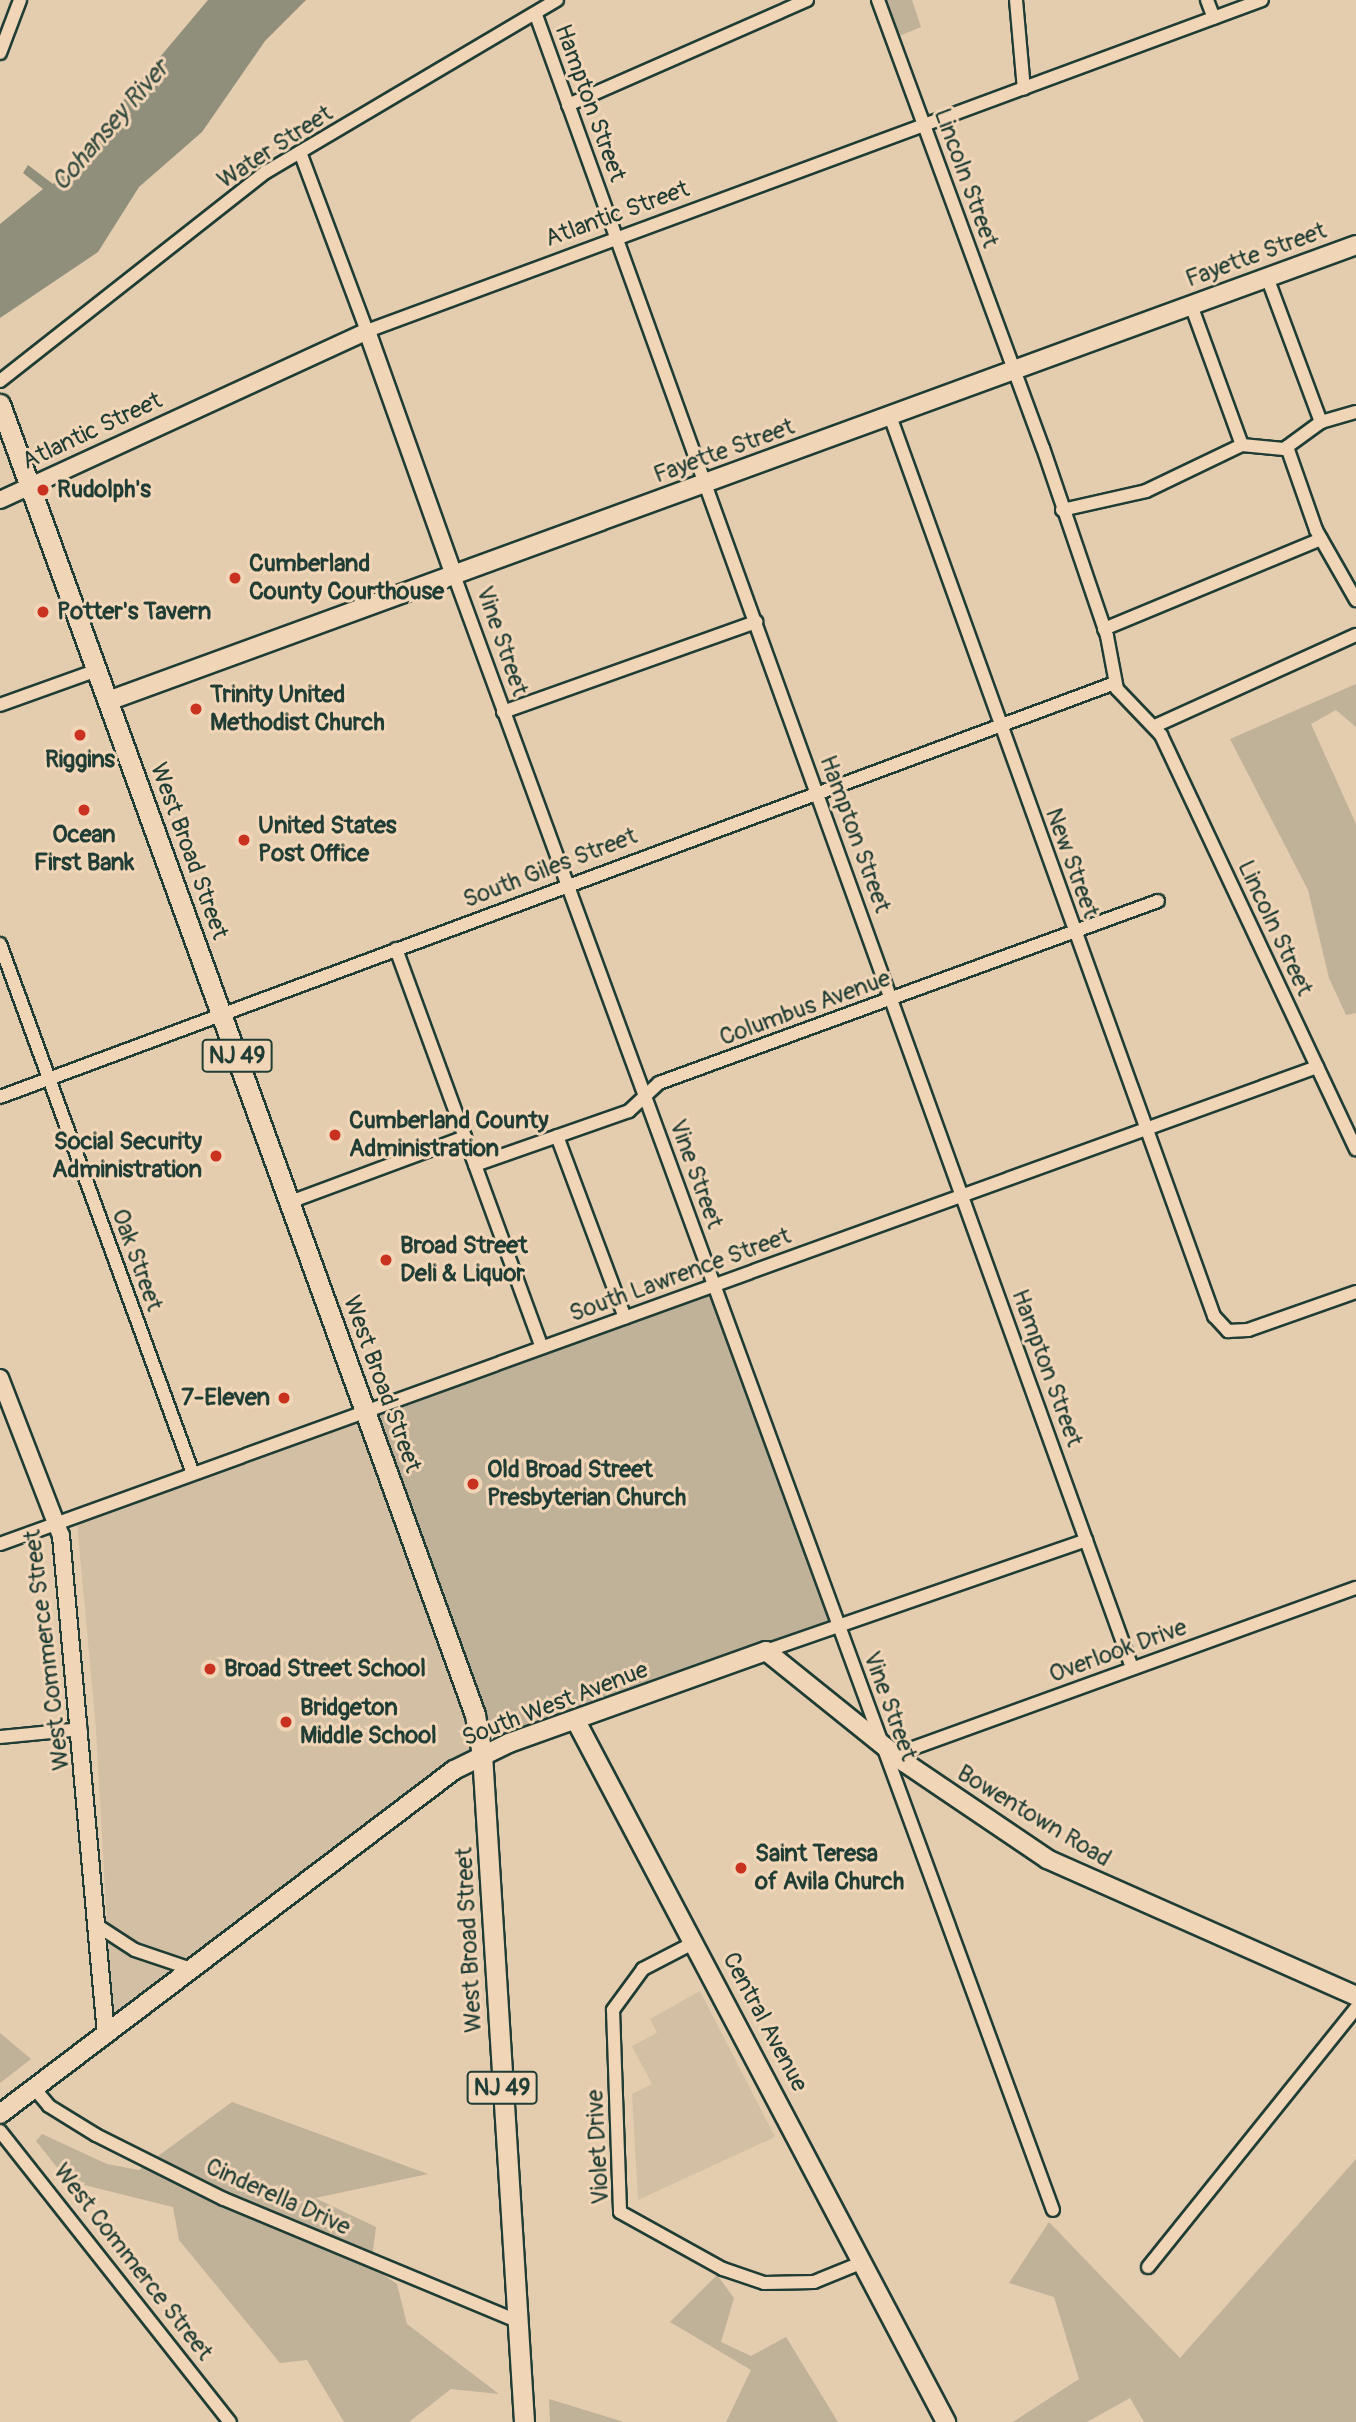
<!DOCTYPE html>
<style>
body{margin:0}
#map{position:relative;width:1356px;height:2422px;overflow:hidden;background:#e4ccaf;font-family:Pangolin,sans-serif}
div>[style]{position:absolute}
.built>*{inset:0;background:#d2bfa4}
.green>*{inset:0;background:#c0b199}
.water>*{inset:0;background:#908f7b}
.roads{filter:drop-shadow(2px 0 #1f3d34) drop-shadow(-2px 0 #1f3d34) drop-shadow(0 2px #1f3d34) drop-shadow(0 -2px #1f3d34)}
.minor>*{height:12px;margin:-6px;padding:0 6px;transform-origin:6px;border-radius:6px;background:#f1d5b7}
.tertiary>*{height:16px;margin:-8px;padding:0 8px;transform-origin:8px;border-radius:8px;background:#f1d5b7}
.secondary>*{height:18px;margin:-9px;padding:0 9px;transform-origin:9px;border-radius:9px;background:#f1d5b7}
.trunk>*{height:19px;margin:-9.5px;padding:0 9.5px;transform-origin:9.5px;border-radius:9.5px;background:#f1d5b7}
.dots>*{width:19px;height:19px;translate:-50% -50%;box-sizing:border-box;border:4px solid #f1d5b7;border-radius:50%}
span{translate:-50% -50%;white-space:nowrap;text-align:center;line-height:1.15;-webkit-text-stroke:6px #f1d5b7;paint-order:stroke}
.shield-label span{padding:2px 5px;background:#f1d5b7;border:2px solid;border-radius:5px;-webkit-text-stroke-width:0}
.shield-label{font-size:23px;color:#1f3d34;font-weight:700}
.street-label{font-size:24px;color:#1f3d34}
.poi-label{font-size:24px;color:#1f3d34;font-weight:700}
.left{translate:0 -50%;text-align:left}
.right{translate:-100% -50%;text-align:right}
.water-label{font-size:26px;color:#364d42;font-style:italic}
</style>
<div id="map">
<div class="built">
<i style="clip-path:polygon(365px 1410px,482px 1754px,106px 2034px,109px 1961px,96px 1729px,77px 1523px)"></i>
<i style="clip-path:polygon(700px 1991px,775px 2137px,638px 2200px,632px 2094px,652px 2084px,632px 2046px,657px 2033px,650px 2019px)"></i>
</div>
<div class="green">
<i style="clip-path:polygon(872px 0,912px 0,921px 27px,887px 41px)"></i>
<i style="clip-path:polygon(1356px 684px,1356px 727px,1336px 710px,1311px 724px,1356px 824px,1356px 1013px,1346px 1015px,1329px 978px,1308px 890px,1230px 739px)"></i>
<i style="clip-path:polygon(713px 1286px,836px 1628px,482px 1754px,365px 1410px)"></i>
<i style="clip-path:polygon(0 2033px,31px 2059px,0 2083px)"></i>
<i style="clip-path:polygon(232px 2102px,428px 2174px,315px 2198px,376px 2227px,371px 2267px,397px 2284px,407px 2324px,499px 2394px,451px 2389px,409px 2422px,344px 2422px,307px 2360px,280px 2363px,179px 2240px,173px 2207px,68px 2181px,36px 2141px,42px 2134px,107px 2164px,139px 2170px)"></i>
<i style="clip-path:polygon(1356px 2159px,1356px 2422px,1144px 2422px,1130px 2398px,1087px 2422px,1013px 2422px,1079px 2379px,1054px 2297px,1009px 2283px,1049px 2222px,1180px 2358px)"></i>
<i style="clip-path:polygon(717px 2275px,734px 2298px,721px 2342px,751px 2356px,786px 2337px,838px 2422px,726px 2422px,751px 2370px,670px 2322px)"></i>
<i style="clip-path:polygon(549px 2399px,624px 2422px,550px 2422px)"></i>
</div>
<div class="water">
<i style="clip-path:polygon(208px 0,306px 0,265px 41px,202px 132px,139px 187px,98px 252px,0 318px,0 224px,43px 189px,23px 173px,28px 165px,53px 184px)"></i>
</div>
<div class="roads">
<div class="minor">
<i style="left:878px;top:0;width:477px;rotate:69.8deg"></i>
<i style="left:1043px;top:448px;width:199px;rotate:71.2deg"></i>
<i style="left:1107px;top:636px;width:54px;rotate:79.3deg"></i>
<i style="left:1117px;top:689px;width:64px;rotate:46.3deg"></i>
<i style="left:1161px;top:735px;width:458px;rotate:64.8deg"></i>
<i style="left:1016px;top:0;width:89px;rotate:84.9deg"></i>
<i style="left:1207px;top:0;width:19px;rotate:69deg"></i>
<i style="left:536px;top:15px;width:1757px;rotate:70.17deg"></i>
<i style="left:0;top:53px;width:57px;rotate:-69.3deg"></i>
<i style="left:568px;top:105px;width:261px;rotate:-23.7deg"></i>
<i style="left:300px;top:152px;width:191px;rotate:69.5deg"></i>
<i style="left:367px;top:331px;width:954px;rotate:-20.3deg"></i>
<i style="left:1267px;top:277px;width:155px;rotate:69.6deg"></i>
<i style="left:1191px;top:305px;width:149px;rotate:70deg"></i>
<i style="left:0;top:381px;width:338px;rotate:-38.2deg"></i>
<i style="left:266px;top:172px;width:338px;rotate:-30.6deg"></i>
<i style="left:890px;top:416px;width:957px;rotate:70.2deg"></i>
<i style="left:1214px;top:1316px;width:21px;rotate:47deg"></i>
<i style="left:1228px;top:1331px;width:20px;rotate:-3deg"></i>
<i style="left:1248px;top:1330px;width:114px;rotate:-19.4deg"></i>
<i style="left:1287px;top:447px;width:88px;rotate:70.7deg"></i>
<i style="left:1316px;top:530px;width:81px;rotate:60.3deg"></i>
<i style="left:1062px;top:510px;width:86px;rotate:-12.7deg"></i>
<i style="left:1146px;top:491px;width:106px;rotate:-25.6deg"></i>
<i style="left:1242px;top:445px;width:42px;rotate:5.4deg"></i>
<i style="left:1284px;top:449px;width:46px;rotate:-36.1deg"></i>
<i style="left:1321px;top:422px;width:36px;rotate:-16deg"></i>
<i style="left:454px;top:575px;width:1741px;rotate:69.88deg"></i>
<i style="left:1104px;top:629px;width:235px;rotate:-22.5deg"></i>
<i style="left:0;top:705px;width:103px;rotate:-19.8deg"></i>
<i style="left:503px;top:712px;width:269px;rotate:-19.6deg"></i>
<i style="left:1155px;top:726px;width:221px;rotate:-24.4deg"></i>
<i style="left:0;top:944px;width:561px;rotate:69.98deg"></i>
<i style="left:396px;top:949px;width:424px;rotate:69.9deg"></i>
<i style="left:0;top:1097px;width:1189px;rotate:-20.37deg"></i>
<i style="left:557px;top:1136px;width:194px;rotate:69.5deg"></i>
<i style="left:475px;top:1165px;width:163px;rotate:-19.3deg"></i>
<i style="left:629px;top:1111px;width:41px;rotate:-43deg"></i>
<i style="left:659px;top:1083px;width:531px;rotate:-20.04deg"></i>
<i style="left:290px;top:1202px;width:187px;rotate:-20.4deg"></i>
<i style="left:0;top:1544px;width:1401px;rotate:-19.91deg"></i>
<i style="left:766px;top:1651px;width:339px;rotate:-19.1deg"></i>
<i style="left:0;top:1737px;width:81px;rotate:-5.6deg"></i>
<i style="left:894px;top:1755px;width:491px;rotate:-19.9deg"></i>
<i style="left:98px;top:1926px;width:44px;rotate:33deg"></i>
<i style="left:135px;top:1950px;width:59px;rotate:18.7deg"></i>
<i style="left:695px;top:1942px;width:59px;rotate:152.6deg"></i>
<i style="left:643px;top:1969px;width:51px;rotate:126.2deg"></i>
<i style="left:613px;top:2010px;width:202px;rotate:88deg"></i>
<i style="left:620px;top:2212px;width:118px;rotate:29deg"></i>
<i style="left:723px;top:2269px;width:43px;rotate:18.9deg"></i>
<i style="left:764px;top:2283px;width:50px;rotate:-1.1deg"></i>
<i style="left:814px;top:2282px;width:53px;rotate:-22.2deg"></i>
<i style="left:34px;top:2088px;width:23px;rotate:50deg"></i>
<i style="left:49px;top:2106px;width:55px;rotate:31.7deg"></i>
<i style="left:96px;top:2135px;width:143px;rotate:26.6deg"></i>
<i style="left:224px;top:2199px;width:317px;rotate:22.6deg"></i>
<i style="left:0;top:2131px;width:371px;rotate:51.7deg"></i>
<i style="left:1148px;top:2267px;width:332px;rotate:-51.2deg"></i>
</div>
<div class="tertiary">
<i style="left:0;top:500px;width:404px;rotate:-24.7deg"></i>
<i style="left:367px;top:331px;width:259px;rotate:70.4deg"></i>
<i style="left:0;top:1378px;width:169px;rotate:68.9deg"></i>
<i style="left:61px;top:1536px;width:500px;rotate:84.84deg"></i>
</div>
<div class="secondary">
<i style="left:108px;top:701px;width:1329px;rotate:-20.07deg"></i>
<i style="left:576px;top:1721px;width:793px;rotate:62.17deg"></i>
<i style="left:0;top:2114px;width:570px;rotate:-37.15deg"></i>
<i style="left:454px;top:1770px;width:61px;rotate:-26.1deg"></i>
<i style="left:509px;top:1743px;width:273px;rotate:-19.7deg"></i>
<i style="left:766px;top:1651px;width:177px;rotate:38.8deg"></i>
<i style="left:904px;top:1762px;width:173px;rotate:34.1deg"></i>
<i style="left:1047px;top:1859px;width:338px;rotate:23.9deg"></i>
</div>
<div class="trunk">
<i style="left:0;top:404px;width:1394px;rotate:70.08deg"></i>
<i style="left:475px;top:1715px;width:40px;rotate:80deg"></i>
<i style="left:482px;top:1754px;width:669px;rotate:86.4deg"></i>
</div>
</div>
<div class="dots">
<i style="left:43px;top:490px;background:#c8321e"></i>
<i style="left:235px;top:578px;background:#c8321e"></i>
<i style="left:43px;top:612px;background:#c8321e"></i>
<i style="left:196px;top:709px;background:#c8321e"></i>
<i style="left:80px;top:735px;background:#c8321e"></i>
<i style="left:84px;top:810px;background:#c8321e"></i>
<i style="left:244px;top:840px;background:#c8321e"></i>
<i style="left:335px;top:1135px;background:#c8321e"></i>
<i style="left:216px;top:1156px;background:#c8321e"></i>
<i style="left:386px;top:1260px;background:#c8321e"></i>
<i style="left:284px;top:1398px;background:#c8321e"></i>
<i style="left:473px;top:1484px;background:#c8321e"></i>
<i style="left:210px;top:1669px;background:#c8321e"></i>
<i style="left:286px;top:1722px;background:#c8321e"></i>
<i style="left:741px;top:1868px;background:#c8321e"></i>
</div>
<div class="shield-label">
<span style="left:237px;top:1056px">NJ 49</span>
<span style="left:502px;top:2088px">NJ 49</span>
</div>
<div class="street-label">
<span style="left:590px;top:103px;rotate:70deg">Hampton Street</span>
<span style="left:275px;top:147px;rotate:-33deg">Water Street</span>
<span style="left:966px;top:178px;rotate:70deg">Lincoln Street</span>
<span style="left:617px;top:214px;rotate:-20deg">Atlantic Street</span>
<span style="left:1256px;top:255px;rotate:-20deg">Fayette Street</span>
<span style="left:92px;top:431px;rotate:-25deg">Atlantic Street</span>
<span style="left:724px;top:451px;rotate:-20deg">Fayette Street</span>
<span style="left:502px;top:641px;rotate:71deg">Vine Street</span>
<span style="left:855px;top:834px;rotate:70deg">Hampton Street</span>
<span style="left:189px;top:851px;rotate:70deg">West Broad Street</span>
<span style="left:1072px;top:863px;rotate:70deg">New Street</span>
<span style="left:550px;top:868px;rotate:-21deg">South Giles Street</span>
<span style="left:1275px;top:928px;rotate:65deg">Lincoln Street</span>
<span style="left:805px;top:1008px;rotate:-20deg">Columbus Avenue</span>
<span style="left:696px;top:1174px;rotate:70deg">Vine Street</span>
<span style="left:137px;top:1260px;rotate:70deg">Oak Street</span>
<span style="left:680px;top:1275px;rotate:-20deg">South Lawrence Street</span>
<span style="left:1047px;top:1368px;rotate:70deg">Hampton Street</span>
<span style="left:382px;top:1384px;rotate:70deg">West Broad Street</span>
<span style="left:47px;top:1650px;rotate:-97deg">West Commerce Street</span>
<span style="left:1118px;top:1651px;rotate:-20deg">Overlook Drive</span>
<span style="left:555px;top:1704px;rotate:-21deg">South West Avenue</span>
<span style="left:890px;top:1706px;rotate:70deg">Vine Street</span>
<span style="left:1034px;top:1816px;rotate:31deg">Bowentown Road</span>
<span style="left:469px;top:1940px;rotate:-93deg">West Broad Street</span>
<span style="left:765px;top:2022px;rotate:62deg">Central Avenue</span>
<span style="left:598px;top:2147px;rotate:-93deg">Violet Drive</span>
<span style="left:278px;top:2197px;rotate:24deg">Cinderella Drive</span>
<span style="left:133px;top:2262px;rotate:52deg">West Commerce Street</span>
</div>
<div class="poi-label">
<span class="left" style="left:57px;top:490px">Rudolph's</span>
<span class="left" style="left:249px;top:578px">Cumberland<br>County Courthouse</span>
<span class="left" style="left:57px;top:612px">Potter's Tavern</span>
<span class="left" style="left:210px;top:709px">Trinity United<br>Methodist Church</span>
<span style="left:80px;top:760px">Riggins</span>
<span class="left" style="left:258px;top:840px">United States<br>Post Office</span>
<span style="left:84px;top:849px">Ocean<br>First Bank</span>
<span class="left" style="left:349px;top:1135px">Cumberland County<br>Administration</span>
<span class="right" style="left:202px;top:1156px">Social Security<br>Administration</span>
<span class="left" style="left:400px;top:1260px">Broad Street<br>Deli &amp; Liquor</span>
<span class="right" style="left:270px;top:1398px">7-Eleven</span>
<span class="left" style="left:487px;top:1484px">Old Broad Street<br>Presbyterian Church</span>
<span class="left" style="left:224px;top:1669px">Broad Street School</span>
<span class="left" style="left:300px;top:1722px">Bridgeton<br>Middle School</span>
<span class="left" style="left:755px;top:1868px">Saint Teresa<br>of Avila Church</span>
</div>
<div class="water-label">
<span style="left:111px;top:126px;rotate:-49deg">Cohansey River</span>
</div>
</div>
